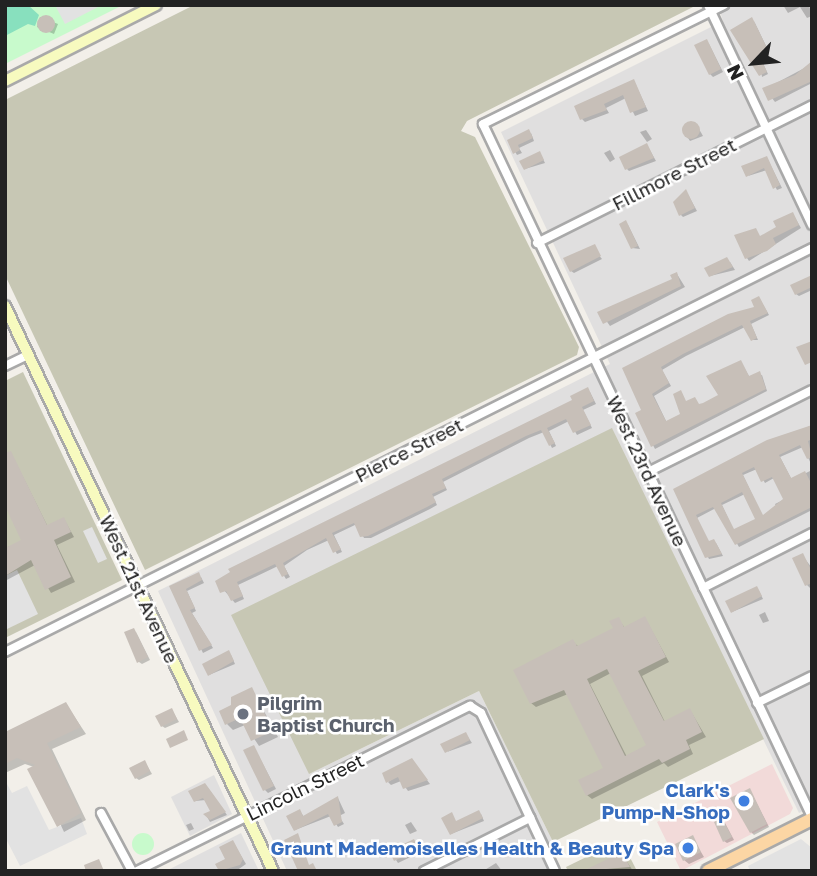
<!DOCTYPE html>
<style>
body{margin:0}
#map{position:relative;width:817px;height:876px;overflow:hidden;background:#f2efe9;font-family:"Golos Text",sans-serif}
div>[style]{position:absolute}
.residential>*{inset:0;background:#e0dfdf}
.commercial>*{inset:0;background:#f2dad9}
.construction>*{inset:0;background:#c7c7b4}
.park>*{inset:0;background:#c8facc}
.round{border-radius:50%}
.pitch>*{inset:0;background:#88e0be}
.parking>*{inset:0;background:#e2e2e2}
.shadow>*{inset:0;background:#0003}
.building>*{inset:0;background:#c7bfb8}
.roads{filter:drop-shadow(2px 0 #a9a9a9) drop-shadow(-2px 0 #a9a9a9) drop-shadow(0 2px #a9a9a9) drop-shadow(0 -2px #a9a9a9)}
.street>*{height:8px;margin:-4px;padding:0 4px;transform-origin:4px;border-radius:4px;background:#fff}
.secondary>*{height:10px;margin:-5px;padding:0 5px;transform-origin:5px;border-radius:5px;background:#f7fabf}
.primary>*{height:12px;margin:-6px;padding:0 6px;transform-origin:6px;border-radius:6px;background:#fcd6a4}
.dots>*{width:19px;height:19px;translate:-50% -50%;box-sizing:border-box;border:4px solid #fff;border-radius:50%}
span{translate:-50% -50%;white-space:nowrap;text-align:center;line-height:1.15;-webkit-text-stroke:5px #fff;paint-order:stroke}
.street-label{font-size:19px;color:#222}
.worship-label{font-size:19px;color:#5b616d;font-weight:700}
.left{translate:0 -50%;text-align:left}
.shop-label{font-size:19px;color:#366cbe;font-weight:700}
.right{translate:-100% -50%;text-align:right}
.frame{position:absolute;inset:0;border:7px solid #222;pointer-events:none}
.north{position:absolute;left:719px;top:28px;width:70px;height:70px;-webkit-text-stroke:5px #fff;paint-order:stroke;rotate:244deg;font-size:19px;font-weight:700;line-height:28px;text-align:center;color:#222}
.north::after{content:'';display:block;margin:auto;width:24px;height:32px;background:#222;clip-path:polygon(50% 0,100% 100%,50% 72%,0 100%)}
</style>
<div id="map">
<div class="residential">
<i style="clip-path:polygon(718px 5px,812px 5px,812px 807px,799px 813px,612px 429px,309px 774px,479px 691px,553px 842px,547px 871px,287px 871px,158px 591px,610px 364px,501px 132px,723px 21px)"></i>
<i style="clip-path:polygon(214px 775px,232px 814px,190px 836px,171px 797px)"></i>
<i style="clip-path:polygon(241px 833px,259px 871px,166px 871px)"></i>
</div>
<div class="commercial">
<i style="clip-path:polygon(772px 764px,793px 808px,790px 814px,681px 871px,657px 822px)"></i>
</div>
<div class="construction">
<i style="clip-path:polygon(194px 5px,695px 6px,467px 121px,461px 131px,475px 137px,579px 347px,577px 355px,145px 570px,5px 275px,5px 100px)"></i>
<i style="clip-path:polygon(23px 372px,122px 580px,5px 638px,5px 381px)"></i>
<i style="clip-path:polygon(612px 428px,764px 739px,553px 842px,479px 691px,309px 774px,231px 615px)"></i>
<i style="clip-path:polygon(621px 840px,637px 871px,568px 871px,566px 867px)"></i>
</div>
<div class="park">
<i style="clip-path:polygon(5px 5px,123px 5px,5px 64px)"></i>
<i class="round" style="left:132px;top:833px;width:22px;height:22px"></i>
</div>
<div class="pitch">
<i style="clip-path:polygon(5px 5px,28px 5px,39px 15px,35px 26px,28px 24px,5px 36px)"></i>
</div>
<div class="parking">
<i style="clip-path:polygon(55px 5px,99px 5px,100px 6px,65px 24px)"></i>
<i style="clip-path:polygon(92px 527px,107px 559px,98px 563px,83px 531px)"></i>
<i style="clip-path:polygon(17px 570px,38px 614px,5px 630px,5px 576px)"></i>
<i style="clip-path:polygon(7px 784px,12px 793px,27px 786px,49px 830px,81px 818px,87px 834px,20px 866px,5px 837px)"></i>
<i style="clip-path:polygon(801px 839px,812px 848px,812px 871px,750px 871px,748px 866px)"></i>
</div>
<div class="shadow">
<i style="clip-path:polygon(783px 5px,809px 5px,812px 16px,807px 18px,800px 7px,788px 13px)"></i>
<i style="clip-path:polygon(40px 17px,58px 24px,54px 34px,37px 27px)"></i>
<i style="clip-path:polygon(754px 21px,769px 52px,760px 57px,768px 74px,762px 77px)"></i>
<i style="clip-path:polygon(709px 44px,723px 72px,713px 77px,710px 74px)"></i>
<i style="clip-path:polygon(812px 64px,812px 83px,775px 102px,765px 89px)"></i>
<i style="clip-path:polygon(634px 81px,648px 111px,635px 116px,626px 98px,606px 108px,609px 113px,585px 122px,582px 119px)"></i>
<i style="clip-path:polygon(695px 122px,703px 136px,690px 141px,682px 129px)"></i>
<i style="clip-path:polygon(646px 130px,652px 139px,647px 142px,640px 132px)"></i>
<i style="clip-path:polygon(531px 133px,534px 141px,519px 148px,522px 153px,517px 155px,509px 141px)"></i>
<i style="clip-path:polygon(647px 145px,656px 161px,629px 171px,627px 169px)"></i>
<i style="clip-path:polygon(610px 150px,615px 159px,610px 162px,604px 153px)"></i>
<i style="clip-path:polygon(541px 155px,545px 163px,525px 169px)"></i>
<i style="clip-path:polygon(767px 158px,782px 188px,777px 190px,767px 170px,748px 176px)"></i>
<i style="clip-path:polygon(686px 191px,697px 211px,683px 217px,681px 215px)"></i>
<i style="clip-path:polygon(793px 214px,801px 228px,749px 261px,747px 258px,760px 237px,779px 228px)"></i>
<i style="clip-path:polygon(621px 225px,628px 225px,640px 249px,632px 248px)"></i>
<i style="clip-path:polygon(594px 249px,602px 259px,574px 273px,571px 271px)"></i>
<i style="clip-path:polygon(730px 262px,735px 270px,710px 276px)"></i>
<i style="clip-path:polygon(677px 274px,685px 287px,610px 326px,600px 312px,675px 280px)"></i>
<i style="clip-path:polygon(812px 276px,812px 290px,799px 296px,796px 294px)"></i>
<i style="clip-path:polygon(759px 298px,769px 315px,751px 324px,758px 340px,752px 340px,745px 327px,686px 356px,662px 370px,671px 386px,654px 396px,667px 423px,682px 415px,687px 403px,700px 406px,721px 395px,741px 362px,750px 378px,762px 375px,767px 391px,655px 449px,637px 414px,643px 411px,624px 369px,757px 309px)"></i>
<i style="clip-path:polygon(590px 392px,596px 404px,583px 410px,592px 428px,577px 435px,569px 421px,549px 431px,556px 446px,552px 448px,544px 432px,529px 438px,443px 482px,447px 490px,433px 497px,437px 505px,430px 509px,371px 538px,364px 538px,357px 524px,334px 535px,342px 552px,337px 554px,329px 540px,307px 550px,284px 566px,290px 577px,286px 579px,278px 566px,238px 585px,244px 599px,235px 603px,217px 582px)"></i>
<i style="clip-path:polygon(evenodd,812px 425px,812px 466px,803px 447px,780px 457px,792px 480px,812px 470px,812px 510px,739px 547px,716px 508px,697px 518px,709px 543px,716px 543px,723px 556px,709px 559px,675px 490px,812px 425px,757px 469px,765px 483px,774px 478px,785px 499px,775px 504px,778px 510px,763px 517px,743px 475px,757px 469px,812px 425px,745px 494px,758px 519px,734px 531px,722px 505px,745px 494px)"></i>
<i style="clip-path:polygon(11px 453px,48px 527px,64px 519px,74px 537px,57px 545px,75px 582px,51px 593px,35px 565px,5px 581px,5px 548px,24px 541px)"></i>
<i style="clip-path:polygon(802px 555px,812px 568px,812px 590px,807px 585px)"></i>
<i style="clip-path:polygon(201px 577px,204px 583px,187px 591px,196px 611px,192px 613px,213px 648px,203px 653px,171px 587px)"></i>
<i style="clip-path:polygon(759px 591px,763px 599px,732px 612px)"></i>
<i style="clip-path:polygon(765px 612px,769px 621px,763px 623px,759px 615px)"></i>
<i style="clip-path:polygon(evenodd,645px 618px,669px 662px,642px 676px,665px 722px,690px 710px,706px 737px,689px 745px,693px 754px,668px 767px,664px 763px,592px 799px,587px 795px,605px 769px,568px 694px,536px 707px,531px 703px,573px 642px,579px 647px,615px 629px,618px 619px,625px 628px,645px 618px,611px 673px,648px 746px,627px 757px,590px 684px,611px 673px)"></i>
<i style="clip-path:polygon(136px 632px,150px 660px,142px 664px,139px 662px)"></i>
<i style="clip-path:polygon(231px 655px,235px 664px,209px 675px)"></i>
<i style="clip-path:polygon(252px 689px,278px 737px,259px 746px,245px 725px,233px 730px,227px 724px,233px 706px)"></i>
<i style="clip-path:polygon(66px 704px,86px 734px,52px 749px,86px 820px,64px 832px,34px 767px,25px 764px,5px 773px,5px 733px)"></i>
<i style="clip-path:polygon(172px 710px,179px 722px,165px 728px,162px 726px)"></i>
<i style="clip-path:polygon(468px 737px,472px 743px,447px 752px)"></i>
<i style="clip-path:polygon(254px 747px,276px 789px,268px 793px,265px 790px)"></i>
<i style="clip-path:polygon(145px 762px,152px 774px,139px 780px,136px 778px)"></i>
<i style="clip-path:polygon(415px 764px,430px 784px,408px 791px,401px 781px,391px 785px,388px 782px)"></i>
<i style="clip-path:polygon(208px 788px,227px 815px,210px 822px,206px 815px,212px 812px,206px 800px,195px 801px)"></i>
<i style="clip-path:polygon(750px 790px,769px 827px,754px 835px,751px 832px)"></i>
<i style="clip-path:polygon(338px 798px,345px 813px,339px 816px,344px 824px,338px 827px,331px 816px,295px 830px,300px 811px,304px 817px)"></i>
<i style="clip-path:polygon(481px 814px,484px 821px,451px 834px,456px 822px)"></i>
<i style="clip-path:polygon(411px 822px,417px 831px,410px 834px,405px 825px)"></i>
<i style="clip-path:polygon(191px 823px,194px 829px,189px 831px,186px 825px)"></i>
<i style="clip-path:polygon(725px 823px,734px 840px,727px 843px,724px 841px)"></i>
<i style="clip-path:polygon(692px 837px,704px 857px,689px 864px,684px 860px)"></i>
<i style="clip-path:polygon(414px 841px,421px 852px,398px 863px,396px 860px)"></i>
<i style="clip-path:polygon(233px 842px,246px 864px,236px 871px,221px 871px,217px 864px,228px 859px)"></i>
<i style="clip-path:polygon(622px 854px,633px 871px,588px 871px)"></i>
<i style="clip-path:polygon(496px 863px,502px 871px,483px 871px)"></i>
</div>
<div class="building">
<i class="round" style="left:37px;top:15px;width:18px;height:18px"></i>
<i style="clip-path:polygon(752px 17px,768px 50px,759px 54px,767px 72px,759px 76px,730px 30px)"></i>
<i style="clip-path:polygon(707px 39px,721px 69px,709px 75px,694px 45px)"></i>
<i style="clip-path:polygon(812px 61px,812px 81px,768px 101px,762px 88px,795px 75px)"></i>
<i style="clip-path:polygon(634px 79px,646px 107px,630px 113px,623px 95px,604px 104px,607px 110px,580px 120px,574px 106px)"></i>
<i class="round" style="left:682px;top:121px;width:18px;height:18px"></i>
<i style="clip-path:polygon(529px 129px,533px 138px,518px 145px,520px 150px,513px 154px,507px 140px)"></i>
<i style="clip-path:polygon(647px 143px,654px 158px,625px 170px,619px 157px)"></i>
<i style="clip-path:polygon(540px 151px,544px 160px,524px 170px,519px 161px)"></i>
<i style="clip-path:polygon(767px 156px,780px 185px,773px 189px,764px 168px,746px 177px,741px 166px)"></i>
<i style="clip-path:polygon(686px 189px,695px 208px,679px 216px,673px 202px)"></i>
<i style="clip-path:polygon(793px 212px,799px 225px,773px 238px,776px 244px,767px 251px,745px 259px,734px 235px,756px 228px,760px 236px,776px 227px,773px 221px)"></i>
<i style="clip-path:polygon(626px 220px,638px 246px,631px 249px,619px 224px)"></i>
<i style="clip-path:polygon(595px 244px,601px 256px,570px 272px,563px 258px)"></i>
<i style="clip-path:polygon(727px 257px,733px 267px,709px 277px,704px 268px)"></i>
<i style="clip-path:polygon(677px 272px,681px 286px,603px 324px,597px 312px,672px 279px,670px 275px)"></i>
<i style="clip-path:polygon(812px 275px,812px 287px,795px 295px,790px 285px)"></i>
<i style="clip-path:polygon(759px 296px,768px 313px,750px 321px,757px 338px,751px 341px,742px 325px,683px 354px,661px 367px,669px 383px,652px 394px,666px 421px,680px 414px,673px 394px,681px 390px,686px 401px,695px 397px,699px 404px,703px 403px,718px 395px,706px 376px,741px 360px,749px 376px,760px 371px,766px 389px,651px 447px,635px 413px,641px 410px,622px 368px,728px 314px,754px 307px,751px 300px)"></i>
<i style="clip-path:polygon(812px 341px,812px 362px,805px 365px,796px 347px)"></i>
<i style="clip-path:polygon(588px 387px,594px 401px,582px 407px,591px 425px,573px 433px,566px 419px,547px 428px,555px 443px,549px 446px,541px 430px,526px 436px,442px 479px,446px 488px,432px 494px,436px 502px,427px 507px,368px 536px,360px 537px,354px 523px,332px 533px,341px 549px,333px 553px,326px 538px,283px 563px,288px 574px,282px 577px,275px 564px,237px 582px,243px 596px,231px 601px,226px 591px,220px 593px,215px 581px,230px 572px,228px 569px,572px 400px,570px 396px)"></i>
<i style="clip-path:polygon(evenodd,812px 425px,812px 439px,808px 441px,812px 457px,807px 459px,800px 445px,779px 455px,791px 478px,805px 471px,812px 485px,812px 507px,735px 545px,713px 507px,696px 515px,709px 541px,714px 539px,722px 554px,705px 558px,673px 489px,767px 440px,812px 425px,754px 467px,761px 482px,772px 477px,783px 499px,763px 515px,742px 473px,754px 467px,812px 425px,742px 492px,755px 519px,734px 529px,721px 503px,742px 492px)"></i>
<i style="clip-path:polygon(11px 451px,47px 525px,64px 517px,71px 532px,54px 540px,71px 577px,45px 590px,31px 560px,5px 576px,5px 548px,21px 540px,5px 506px,5px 453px)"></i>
<i style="clip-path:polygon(803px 553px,812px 572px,812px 583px,805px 586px,792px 558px)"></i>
<i style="clip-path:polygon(199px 572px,202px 580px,186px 589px,195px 608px,190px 610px,212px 645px,199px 651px,169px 586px)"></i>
<i style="clip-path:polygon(757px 586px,762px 596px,731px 613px,725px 601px)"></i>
<i style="clip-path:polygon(evenodd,645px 616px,666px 657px,638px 671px,664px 721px,690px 708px,702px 732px,686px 740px,690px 749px,662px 763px,659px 759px,586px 796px,578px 780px,603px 768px,564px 690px,530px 704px,513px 670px,573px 639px,577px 646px,613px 628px,609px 621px,619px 617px,624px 627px,645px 616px,607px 669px,646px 745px,625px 756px,587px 679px,607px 669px)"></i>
<i style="clip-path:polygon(134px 628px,148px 657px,137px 663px,124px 632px)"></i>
<i style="clip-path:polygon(229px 650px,234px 661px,208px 676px,202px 664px)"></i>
<i style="clip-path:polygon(252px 687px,273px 731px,251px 741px,240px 718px,225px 725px,219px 711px,231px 705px,231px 697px)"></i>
<i style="clip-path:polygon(66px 702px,81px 727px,47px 743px,81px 813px,57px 827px,27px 769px,35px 765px,17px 758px,5px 764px,5px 732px)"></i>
<i style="clip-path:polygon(172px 708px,177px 719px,161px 727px,155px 716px)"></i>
<i style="clip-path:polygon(184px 730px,188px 740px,170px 748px,166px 739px)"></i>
<i style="clip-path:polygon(466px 732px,470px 740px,445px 753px,440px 744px)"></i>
<i style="clip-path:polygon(254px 745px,274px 786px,263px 791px,243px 750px)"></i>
<i style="clip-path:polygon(412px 758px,428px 780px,403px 789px,398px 777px,386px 783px,382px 773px)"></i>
<i style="clip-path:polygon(145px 760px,150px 771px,135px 779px,129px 768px)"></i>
<i style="clip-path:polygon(205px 783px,226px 812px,210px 820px,203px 814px,210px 811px,203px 798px,194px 802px,188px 791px)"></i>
<i style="clip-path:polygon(750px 788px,767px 824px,750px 833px,730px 798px)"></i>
<i style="clip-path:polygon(338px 796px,342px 822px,334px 826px,328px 814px,294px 831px,286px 816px,300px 809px,303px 816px)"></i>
<i style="clip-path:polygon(479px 810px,483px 818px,450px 835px,441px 818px,452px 812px,456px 821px)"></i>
<i style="clip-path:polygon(722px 818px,732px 837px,723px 842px,714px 822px)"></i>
<i style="clip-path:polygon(298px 833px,309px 865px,313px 863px,317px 871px,298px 871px,284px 840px)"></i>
<i style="clip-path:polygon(693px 835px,701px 852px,683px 861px,675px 844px)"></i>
<i style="clip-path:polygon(414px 839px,419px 849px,394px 861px,389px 851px)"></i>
<i style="clip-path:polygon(233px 840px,243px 859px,240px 865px,219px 871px,215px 864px,225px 859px,219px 847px)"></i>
<i style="clip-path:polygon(622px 852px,630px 867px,583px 871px)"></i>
<i style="clip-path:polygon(99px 859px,104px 871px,86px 871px,84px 865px)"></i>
</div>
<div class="roads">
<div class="street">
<i style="left:708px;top:5px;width:243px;rotate:64.7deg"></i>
<i style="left:724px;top:5px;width:269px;rotate:153.7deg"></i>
<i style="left:483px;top:124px;width:767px;rotate:64.6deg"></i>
<i style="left:537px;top:243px;width:308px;rotate:-26.6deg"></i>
<i style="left:5px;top:366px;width:25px;rotate:-26deg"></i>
<i style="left:648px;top:472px;width:183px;rotate:-26.6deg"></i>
<i style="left:703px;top:588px;width:122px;rotate:-26.8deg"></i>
<i style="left:5px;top:652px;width:902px;rotate:-26.59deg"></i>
<i style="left:757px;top:703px;width:61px;rotate:-26.1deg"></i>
<i style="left:101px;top:813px;width:66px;rotate:61.9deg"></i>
<i style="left:137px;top:871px;width:372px;rotate:-26.4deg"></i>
<i style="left:470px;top:706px;width:13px;rotate:32deg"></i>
<i style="left:481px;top:713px;width:174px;rotate:64.9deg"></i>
<i style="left:424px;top:871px;width:119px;rotate:-26.6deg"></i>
</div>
<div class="secondary">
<i style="left:5px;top:81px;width:169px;rotate:-26.7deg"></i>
<i style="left:5px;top:306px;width:625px;rotate:64.62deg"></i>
</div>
<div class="primary">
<i style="left:708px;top:871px;width:116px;rotate:-26.6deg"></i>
</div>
</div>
<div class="dots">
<i style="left:243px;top:714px;background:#6b7280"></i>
<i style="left:744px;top:801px;background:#3f7fe0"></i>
<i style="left:688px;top:848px;background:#3f7fe0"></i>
</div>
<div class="street-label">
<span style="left:674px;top:174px;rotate:-27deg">Fillmore Street</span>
<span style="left:409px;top:450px;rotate:-27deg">Pierce Street</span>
<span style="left:647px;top:471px;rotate:65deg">West 23rd Avenue</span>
<span style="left:139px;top:589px;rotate:65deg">West 21st Avenue</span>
<span style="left:305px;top:787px;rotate:-26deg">Lincoln Street</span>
</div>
<div class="worship-label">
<span class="left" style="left:257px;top:714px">Pilgrim<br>Baptist Church</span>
</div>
<div class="shop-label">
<span class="right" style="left:730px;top:801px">Clark's<br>Pump-N-Shop</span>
<span class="right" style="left:674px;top:848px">Graunt Mademoiselles Health &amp; Beauty Spa</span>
</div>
<div class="frame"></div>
<div class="north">N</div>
</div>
